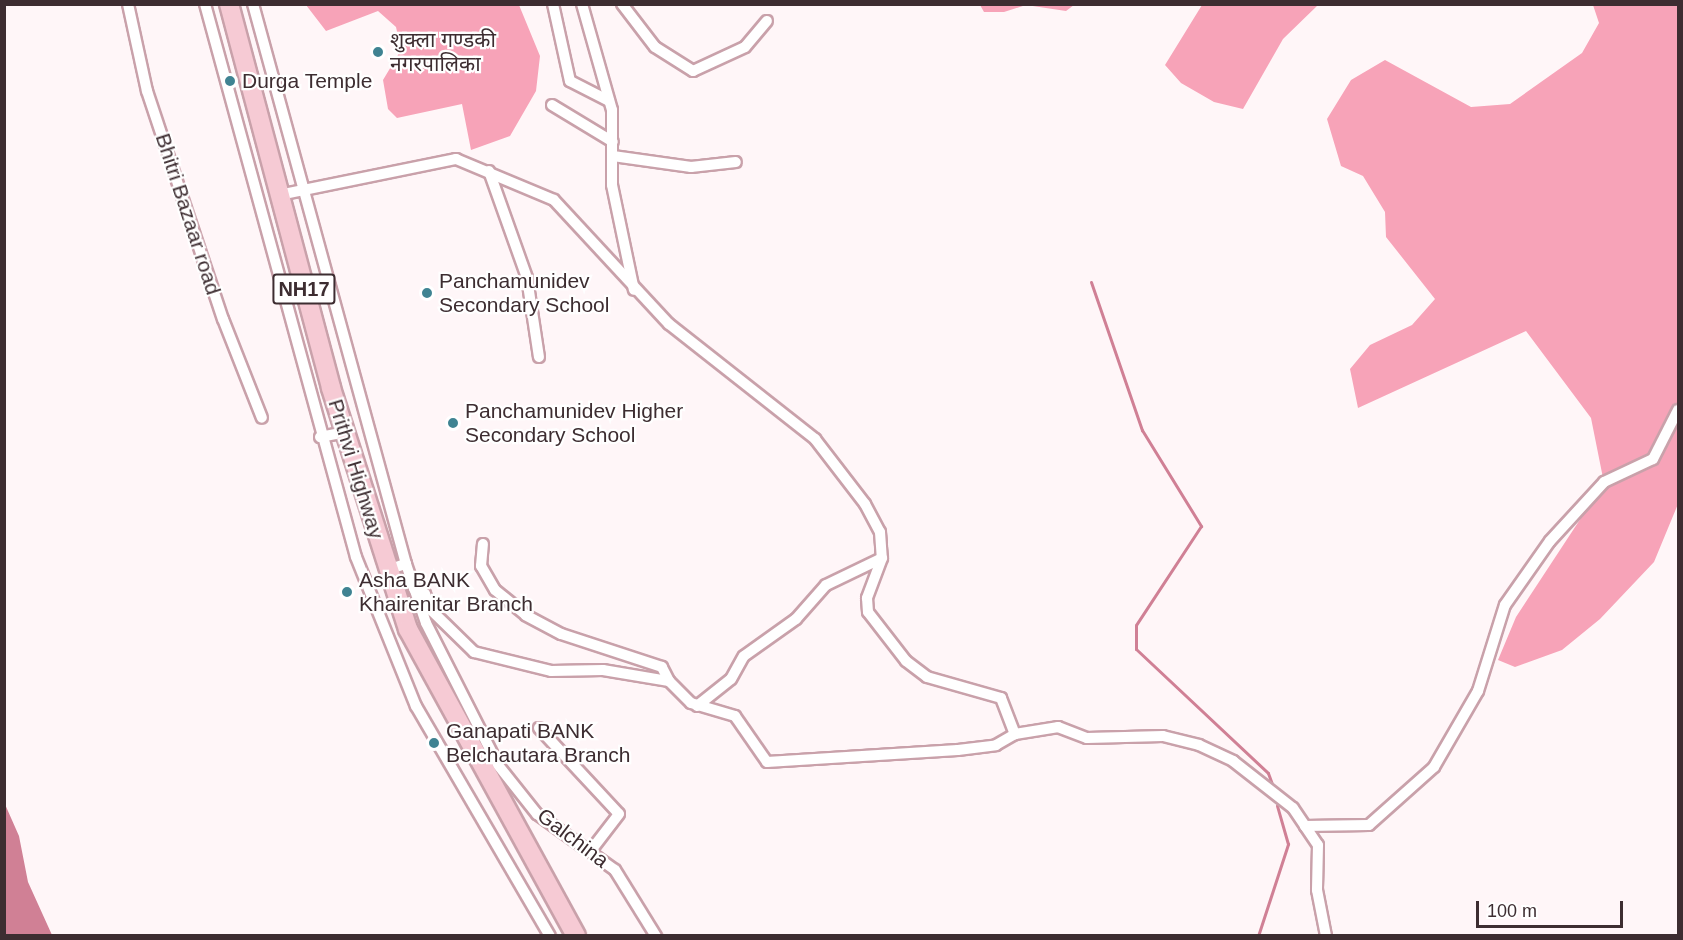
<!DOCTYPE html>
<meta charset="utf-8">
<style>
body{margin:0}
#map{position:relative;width:1683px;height:940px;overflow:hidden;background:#fff6f8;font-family:Helvetica,"Noto Sans Devanagari",sans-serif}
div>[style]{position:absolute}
.forest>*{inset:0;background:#f7a3b8}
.water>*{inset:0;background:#d08095}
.stream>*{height:3px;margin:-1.5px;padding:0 1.5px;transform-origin:1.5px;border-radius:1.5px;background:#d08095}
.roads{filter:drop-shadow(2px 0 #c9a1aa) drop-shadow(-2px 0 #c9a1aa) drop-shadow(0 2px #c9a1aa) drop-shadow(0 -2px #c9a1aa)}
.minor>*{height:10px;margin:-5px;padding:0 5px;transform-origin:5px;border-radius:5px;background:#fff}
.trunk>*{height:18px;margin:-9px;padding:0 9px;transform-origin:9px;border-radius:9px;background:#f6cad4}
.dots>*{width:16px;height:16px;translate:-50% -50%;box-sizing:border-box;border:3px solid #fff;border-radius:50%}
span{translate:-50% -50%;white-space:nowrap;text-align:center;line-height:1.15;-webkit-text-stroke:4.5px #fff;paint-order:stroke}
.shield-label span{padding:2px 4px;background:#fff;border:2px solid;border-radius:4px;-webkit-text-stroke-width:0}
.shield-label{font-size:20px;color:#3d2d31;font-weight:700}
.poi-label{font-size:21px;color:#3d2d31}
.left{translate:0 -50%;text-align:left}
.street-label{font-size:21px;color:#3d2d31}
.frame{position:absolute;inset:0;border:6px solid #3d2d31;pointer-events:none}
.scale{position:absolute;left:1476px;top:901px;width:147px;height:27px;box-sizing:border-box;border:3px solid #3d2d31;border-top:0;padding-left:8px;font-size:18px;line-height:21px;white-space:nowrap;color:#3d2d31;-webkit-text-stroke:4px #fff;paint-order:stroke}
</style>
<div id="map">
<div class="forest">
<i style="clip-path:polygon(306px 5px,519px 5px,540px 56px,536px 91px,510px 136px,471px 150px,462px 104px,397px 118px,388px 109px,383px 80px,401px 50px,396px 27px,378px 11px,326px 31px)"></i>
<i style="clip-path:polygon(980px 5px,1074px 5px,1066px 11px,1026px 5px,1004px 12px,984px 12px)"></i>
<i style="clip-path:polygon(1202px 5px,1202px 4px,1318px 5px,1283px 39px,1243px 109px,1214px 102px,1181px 83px,1165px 65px)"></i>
<i style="clip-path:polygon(1593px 5px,1678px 5px,1678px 504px,1654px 562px,1600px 619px,1562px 650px,1515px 667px,1498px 660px,1516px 617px,1604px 483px,1591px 418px,1526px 331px,1358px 408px,1350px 369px,1370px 345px,1412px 325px,1435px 299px,1386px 237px,1385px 212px,1363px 176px,1341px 166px,1327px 119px,1351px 80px,1385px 60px,1471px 107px,1510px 104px,1582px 53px,1599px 23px)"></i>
</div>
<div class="water">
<i style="clip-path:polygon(4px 802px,19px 836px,28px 882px,52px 935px,5px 935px)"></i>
</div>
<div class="stream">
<i style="left:1091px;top:282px;width:157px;rotate:71deg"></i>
<i style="left:1142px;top:430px;width:113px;rotate:58.4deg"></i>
<i style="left:1201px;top:526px;width:118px;rotate:123.3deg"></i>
<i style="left:1136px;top:625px;width:24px;rotate:90deg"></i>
<i style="left:1136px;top:649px;width:181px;rotate:43.2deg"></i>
<i style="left:1268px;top:773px;width:15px;rotate:70deg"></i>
<i style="left:1258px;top:936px;width:97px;rotate:-71.9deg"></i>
<i style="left:1288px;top:844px;width:40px;rotate:-106deg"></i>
</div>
<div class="roads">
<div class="minor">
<i style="left:128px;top:4px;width:89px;rotate:77.7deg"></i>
<i style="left:147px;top:91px;width:240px;rotate:71.6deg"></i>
<i style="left:223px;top:319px;width:106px;rotate:68.5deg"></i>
<i style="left:205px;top:4px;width:573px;rotate:74.73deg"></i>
<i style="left:356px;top:557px;width:161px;rotate:68.1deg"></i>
<i style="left:416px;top:706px;width:266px;rotate:59.8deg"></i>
<i style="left:253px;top:4px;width:581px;rotate:74.72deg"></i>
<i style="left:553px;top:4px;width:79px;rotate:77.6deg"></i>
<i style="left:570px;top:81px;width:44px;rotate:27.1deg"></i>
<i style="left:582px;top:4px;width:110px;rotate:74.2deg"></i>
<i style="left:612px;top:110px;width:75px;rotate:90deg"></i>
<i style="left:612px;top:185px;width:107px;rotate:78.2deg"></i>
<i style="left:622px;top:4px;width:54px;rotate:52.5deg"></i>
<i style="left:655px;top:47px;width:45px;rotate:32.3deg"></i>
<i style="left:693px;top:71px;width:57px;rotate:-24.8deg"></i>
<i style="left:745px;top:47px;width:34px;rotate:-50deg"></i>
<i style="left:552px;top:105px;width:71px;rotate:31.2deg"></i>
<i style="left:613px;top:156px;width:79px;rotate:8deg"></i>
<i style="left:691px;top:167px;width:45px;rotate:-6.3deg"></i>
<i style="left:489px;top:171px;width:114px;rotate:70.4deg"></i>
<i style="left:527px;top:278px;width:80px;rotate:81.4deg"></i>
<i style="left:279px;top:195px;width:181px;rotate:-11.5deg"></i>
<i style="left:456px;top:159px;width:106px;rotate:22.7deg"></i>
<i style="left:554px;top:200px;width:169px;rotate:47.2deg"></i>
<i style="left:669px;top:324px;width:186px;rotate:38.2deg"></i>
<i style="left:815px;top:439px;width:82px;rotate:52.4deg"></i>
<i style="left:865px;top:504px;width:32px;rotate:62deg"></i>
<i style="left:880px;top:532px;width:26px;rotate:86deg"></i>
<i style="left:882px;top:558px;width:43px;rotate:110.6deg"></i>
<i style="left:867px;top:598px;width:14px;rotate:86deg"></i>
<i style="left:868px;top:612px;width:62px;rotate:52.2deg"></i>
<i style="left:906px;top:661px;width:26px;rotate:37deg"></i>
<i style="left:927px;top:677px;width:77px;rotate:15.8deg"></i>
<i style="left:1001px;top:698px;width:39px;rotate:69deg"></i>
<i style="left:1015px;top:734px;width:44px;rotate:-9.2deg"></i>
<i style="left:1058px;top:727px;width:31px;rotate:21deg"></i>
<i style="left:1087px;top:738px;width:76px;rotate:-1.5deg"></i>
<i style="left:1163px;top:736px;width:37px;rotate:14deg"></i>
<i style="left:1199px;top:745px;width:38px;rotate:25deg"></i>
<i style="left:1233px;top:761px;width:76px;rotate:38.1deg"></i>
<i style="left:1293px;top:808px;width:22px;rotate:56deg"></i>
<i style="left:1305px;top:826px;width:64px;rotate:-0.9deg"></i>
<i style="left:1369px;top:825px;width:87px;rotate:-41.7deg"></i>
<i style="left:1434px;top:767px;width:88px;rotate:-59.9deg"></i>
<i style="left:1478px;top:691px;width:90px;rotate:-72.6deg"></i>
<i style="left:1505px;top:605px;width:78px;rotate:-54.9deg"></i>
<i style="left:1550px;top:541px;width:80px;rotate:-47.5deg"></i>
<i style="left:1604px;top:482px;width:54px;rotate:-25.1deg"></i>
<i style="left:1653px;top:459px;width:55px;rotate:-63deg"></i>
<i style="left:320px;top:437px;width:25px;rotate:-11deg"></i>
<i style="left:387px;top:570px;width:20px;rotate:-18deg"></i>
<i style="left:406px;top:564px;width:62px;rotate:71.3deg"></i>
<i style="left:426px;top:623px;width:159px;rotate:63.1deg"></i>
<i style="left:498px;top:765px;width:63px;rotate:51.5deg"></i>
<i style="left:537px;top:814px;width:96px;rotate:35.7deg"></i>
<i style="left:615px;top:870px;width:78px;rotate:58.2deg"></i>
<i style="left:414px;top:589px;width:12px;rotate:24deg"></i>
<i style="left:425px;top:594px;width:18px;rotate:68deg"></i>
<i style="left:432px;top:611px;width:59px;rotate:44.3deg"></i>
<i style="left:474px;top:652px;width:79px;rotate:13.9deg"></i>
<i style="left:551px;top:671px;width:52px;rotate:-1.1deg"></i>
<i style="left:603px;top:670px;width:67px;rotate:9.5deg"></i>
<i style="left:669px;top:681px;width:16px;rotate:-117deg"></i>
<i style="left:662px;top:667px;width:106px;rotate:-161.9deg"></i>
<i style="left:561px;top:634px;width:40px;rotate:-152deg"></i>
<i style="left:526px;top:615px;width:40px;rotate:-141deg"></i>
<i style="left:495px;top:590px;width:28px;rotate:-120deg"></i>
<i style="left:481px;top:566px;width:22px;rotate:-85deg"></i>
<i style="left:669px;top:681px;width:31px;rotate:45deg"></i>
<i style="left:691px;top:703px;width:46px;rotate:16.5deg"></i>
<i style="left:735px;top:716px;width:56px;rotate:55.2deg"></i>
<i style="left:767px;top:762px;width:191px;rotate:-3.6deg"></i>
<i style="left:958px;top:750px;width:38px;rotate:-7deg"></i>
<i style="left:996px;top:745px;width:22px;rotate:-30deg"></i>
<i style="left:697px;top:706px;width:43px;rotate:-38.5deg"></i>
<i style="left:731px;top:679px;width:26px;rotate:-61deg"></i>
<i style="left:744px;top:656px;width:64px;rotate:-35.4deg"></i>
<i style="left:796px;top:619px;width:45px;rotate:-48.6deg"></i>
<i style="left:826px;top:585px;width:62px;rotate:-25.7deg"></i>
<i style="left:539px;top:728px;width:117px;rotate:47.1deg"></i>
<i style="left:619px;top:814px;width:44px;rotate:127.6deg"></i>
<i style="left:1305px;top:826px;width:23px;rotate:56deg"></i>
<i style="left:1318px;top:845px;width:45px;rotate:91.3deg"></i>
<i style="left:1317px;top:890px;width:47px;rotate:78.9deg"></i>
</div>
<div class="trunk">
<i style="left:229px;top:4px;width:397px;rotate:75.1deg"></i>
<i style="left:331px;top:388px;width:253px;rotate:72.3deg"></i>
<i style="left:408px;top:629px;width:350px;rotate:61.3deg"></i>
</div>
</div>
<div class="dots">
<i style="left:378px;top:52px;background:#3f8392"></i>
<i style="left:230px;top:81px;background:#3f8392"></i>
<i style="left:427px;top:293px;background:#3f8392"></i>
<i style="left:453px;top:423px;background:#3f8392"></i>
<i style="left:347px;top:592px;background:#3f8392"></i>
<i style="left:434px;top:743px;background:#3f8392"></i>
</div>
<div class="shield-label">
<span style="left:304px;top:289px">NH17</span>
</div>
<div class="poi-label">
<span class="left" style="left:390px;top:52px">शुक्ला गण्डकी<br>नगरपालिका</span>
<span class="left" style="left:242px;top:81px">Durga Temple</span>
<span class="left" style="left:439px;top:293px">Panchamunidev<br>Secondary School</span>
<span class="left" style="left:465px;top:423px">Panchamunidev Higher<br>Secondary School</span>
<span class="left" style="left:359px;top:592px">Asha BANK<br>Khairenitar Branch</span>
<span class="left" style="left:446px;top:743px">Ganapati BANK<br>Belchautara Branch</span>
</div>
<div class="street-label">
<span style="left:188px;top:214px;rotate:72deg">Bhitri Bazaar road</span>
<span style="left:356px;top:469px;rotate:73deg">Prithvi Highway</span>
<span style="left:573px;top:838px;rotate:37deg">Galchina</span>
</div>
<div class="frame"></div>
<div class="scale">100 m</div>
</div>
